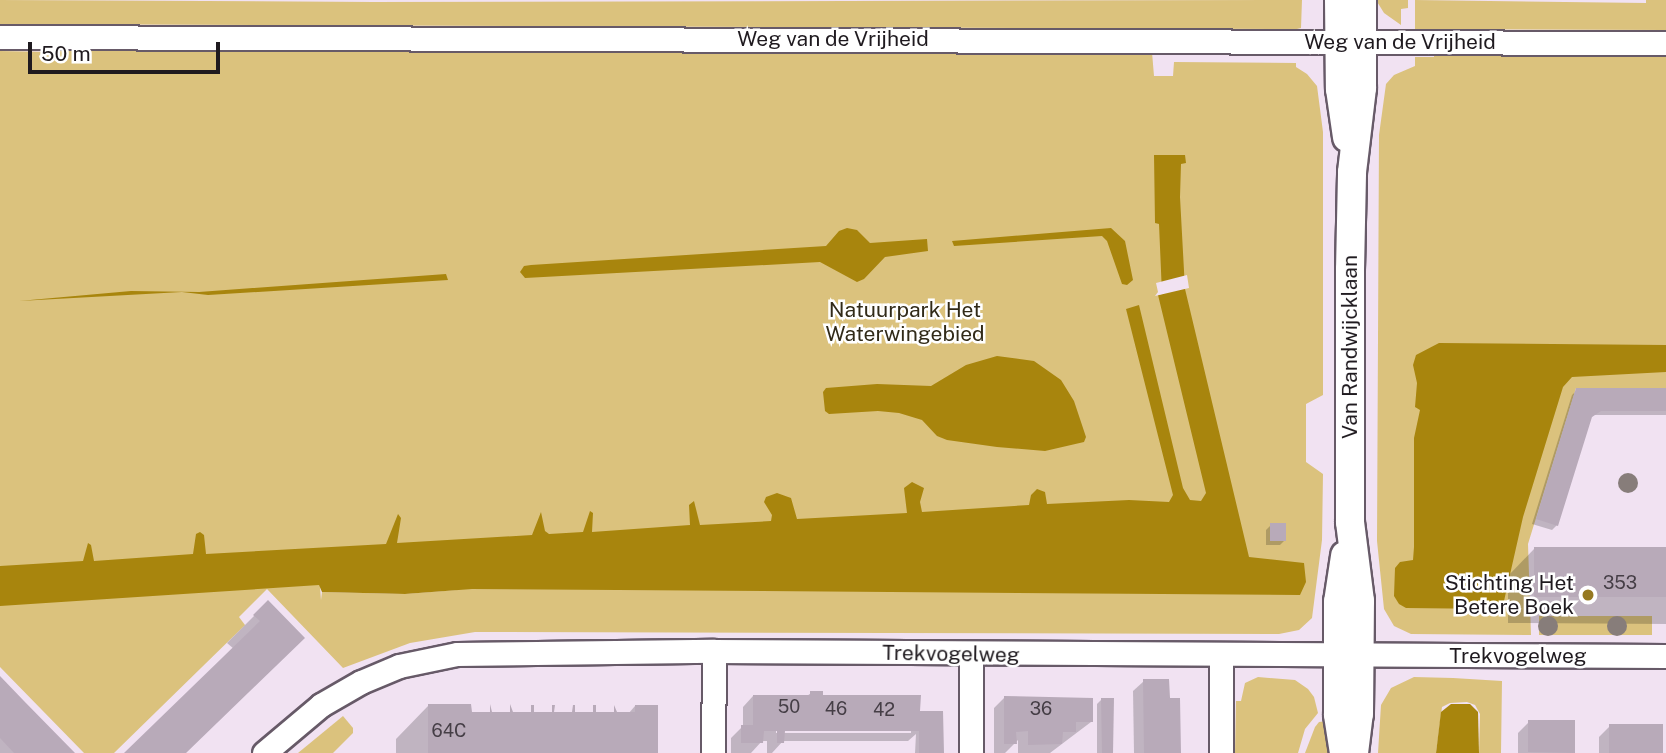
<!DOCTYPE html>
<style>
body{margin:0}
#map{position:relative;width:1666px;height:753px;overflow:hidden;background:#f1e2f2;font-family:"Public Sans",sans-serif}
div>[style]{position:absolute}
.green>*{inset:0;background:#dbc27d}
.water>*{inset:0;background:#a8850d}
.pier>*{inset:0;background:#f1e2f2}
.shadow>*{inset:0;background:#0003}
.building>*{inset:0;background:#b8aab9}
.roads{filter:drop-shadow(2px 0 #675a68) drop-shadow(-2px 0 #675a68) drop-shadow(0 2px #675a68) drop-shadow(0 -2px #675a68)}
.minor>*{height:23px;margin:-11.5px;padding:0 11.5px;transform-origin:11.5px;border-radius:11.5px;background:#fff}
.tertiary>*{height:28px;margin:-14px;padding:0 14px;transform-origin:14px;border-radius:14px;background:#fff}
.trees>*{width:20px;height:20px;margin:-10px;border-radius:50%;background:#877d7a}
.dots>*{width:19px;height:19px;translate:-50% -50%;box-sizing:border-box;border:4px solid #fff;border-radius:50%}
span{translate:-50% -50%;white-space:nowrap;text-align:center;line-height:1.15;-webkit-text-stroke:5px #fff;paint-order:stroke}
.number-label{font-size:18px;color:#453e46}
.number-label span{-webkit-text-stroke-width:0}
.street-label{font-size:21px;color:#1f1a1f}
.park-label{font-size:21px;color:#312a18}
.poi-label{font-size:21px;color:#1f1a1f}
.right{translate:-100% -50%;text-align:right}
.scale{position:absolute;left:28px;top:42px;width:192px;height:32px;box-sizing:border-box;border:4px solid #1f1a1f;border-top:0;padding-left:9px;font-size:21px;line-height:24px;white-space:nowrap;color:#1f1a1f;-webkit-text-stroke:5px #fff;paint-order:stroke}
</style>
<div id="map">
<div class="green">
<i style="clip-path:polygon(0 0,373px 2px,1302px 0,1301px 28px,1297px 29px,0 24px)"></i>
<i style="clip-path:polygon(1376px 0,1408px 0,1408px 8px,1401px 9px,1401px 25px,1384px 13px)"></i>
<i style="clip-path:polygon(1415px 0,1646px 3px,1646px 0,1666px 0,1666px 30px,1419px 29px,1415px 29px)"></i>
<i style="clip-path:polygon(evenodd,56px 48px,1152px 52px,1154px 76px,1173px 76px,1174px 62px,1296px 63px,1296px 67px,1307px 74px,1317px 86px,1323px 132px,1323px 395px,1306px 404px,1306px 462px,1323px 474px,1322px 540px,1312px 618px,1299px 630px,1279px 634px,475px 632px,410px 643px,343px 668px,267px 589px,239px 617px,245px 625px,114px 753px,84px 753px,0 667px,0 51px,55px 52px,56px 48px,320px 587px,457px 590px,405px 594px,322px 592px,321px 600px,320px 587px)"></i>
<i style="clip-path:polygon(1434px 53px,1666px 54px,1666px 388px,1576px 388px,1528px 544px,1531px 635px,1411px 634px,1394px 626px,1384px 609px,1377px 541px,1379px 135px,1386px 84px,1394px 75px,1415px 66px,1415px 57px,1434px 57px)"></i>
<i style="clip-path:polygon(1539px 616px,1652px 616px,1652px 635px,1539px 635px)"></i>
<i style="clip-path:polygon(1258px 677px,1295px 680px,1308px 689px,1314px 697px,1318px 713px,1305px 729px,1298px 753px,1235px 753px,1236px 701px,1241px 701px,1245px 683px)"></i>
<i style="clip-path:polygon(1453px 678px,1502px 681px,1501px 753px,1479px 753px,1480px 714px,1475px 705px,1467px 702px,1450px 703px,1442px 707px,1436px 753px,1378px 753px,1381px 705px,1391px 688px,1414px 677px)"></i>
<i style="clip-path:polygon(343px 716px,353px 728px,353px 733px,333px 753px,298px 753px)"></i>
<i style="clip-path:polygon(1327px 721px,1329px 753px,1305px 753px,1315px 727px,1319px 722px)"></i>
</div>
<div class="water">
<i style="clip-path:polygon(1154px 155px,1185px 155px,1186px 163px,1181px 164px,1180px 197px,1185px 289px,1249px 557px,1304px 563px,1306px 582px,1300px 595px,472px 589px,405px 594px,322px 592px,319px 585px,0 606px,0 566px,83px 561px,88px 543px,91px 545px,94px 561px,193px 554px,196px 534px,200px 532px,204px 535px,206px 554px,386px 544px,398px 514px,401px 518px,397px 543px,532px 535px,541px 512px,545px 531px,549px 534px,583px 532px,590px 511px,593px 513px,592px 532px,690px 525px,689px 505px,694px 501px,700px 525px,771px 521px,772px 515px,764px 502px,766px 497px,777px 493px,791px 498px,797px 519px,907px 513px,904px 488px,912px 482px,924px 488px,920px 502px,922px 512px,1029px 505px,1031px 495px,1037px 489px,1045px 492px,1047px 504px,1129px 500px,1169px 502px,1173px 495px,1126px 309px,1139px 305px,1183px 488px,1190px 500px,1201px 501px,1206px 493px,1158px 295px,1162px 294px,1159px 224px,1155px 223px)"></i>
<i style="clip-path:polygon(847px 228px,857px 230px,870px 243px,927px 239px,928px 251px,885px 257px,864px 279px,857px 282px,820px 262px,525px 278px,520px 272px,524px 266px,531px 265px,826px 246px,839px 231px)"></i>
<i style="clip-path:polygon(1111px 228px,1125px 241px,1133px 280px,1127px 285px,1122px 284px,1107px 241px,1102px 236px,954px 246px,952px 241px)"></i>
<i style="clip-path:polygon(446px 274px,448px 280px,208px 295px,182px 292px,19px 301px,131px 291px,199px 292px)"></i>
<i style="clip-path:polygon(1439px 343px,1666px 345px,1666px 372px,1572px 377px,1563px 387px,1523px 517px,1504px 601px,1496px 609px,1406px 608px,1399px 604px,1394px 596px,1395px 568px,1400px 562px,1413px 560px,1414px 547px,1414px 438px,1420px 410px,1415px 407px,1417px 383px,1413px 365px,1416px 355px)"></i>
<i style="clip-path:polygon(997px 356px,1034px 361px,1061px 380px,1074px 401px,1086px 437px,1084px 442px,1045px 451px,997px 447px,947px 440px,937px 436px,922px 420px,899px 413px,878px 411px,829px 414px,825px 411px,823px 392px,826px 388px,877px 384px,931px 386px,966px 365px)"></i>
<i style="clip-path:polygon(1451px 704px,1470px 704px,1478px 712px,1479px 753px,1436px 753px,1441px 712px)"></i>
</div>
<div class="pier">
<i style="clip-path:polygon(1187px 275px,1189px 288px,1155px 296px,1158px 292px,1156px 283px)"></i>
</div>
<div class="shadow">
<i style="clip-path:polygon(1577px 390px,1666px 390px,1666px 415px,1594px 415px,1590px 418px,1557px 525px,1552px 530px,1532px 524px,1572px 395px)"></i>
<i style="clip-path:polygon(1271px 525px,1285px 540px,1280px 545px,1266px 545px,1266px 530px)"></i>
<i style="clip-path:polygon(1535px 548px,1666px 549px,1666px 624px,1508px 623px,1508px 576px)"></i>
<i style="clip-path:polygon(268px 602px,302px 638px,185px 753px,126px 753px,234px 649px,227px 643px)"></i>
<i style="clip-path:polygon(0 679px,73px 753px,0 753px)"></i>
<i style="clip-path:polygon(1144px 681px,1168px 700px,1179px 753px,1134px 753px,1133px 691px)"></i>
<i style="clip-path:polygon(evenodd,811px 693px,919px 713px,942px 753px,915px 753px,916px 734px,908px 741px,783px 741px,772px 753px,767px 753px,767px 741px,762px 741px,751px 753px,731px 753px,731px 738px,743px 726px,743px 707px,753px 696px,807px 696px,811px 693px,776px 729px,911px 729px,911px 733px,776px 733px,776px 729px)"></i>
<i style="clip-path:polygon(1005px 697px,1091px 722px,1050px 753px,1018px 753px,1018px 740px,1005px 753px,994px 753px,994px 708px)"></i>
<i style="clip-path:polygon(1102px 699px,1112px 753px,1097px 753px,1097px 704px)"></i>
<i style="clip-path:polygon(428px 706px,470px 714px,628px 714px,635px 706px,656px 753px,396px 753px,396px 739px)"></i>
<i style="clip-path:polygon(1529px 722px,1573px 722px,1573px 753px,1518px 753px,1518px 733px)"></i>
<i style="clip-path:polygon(1610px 726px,1661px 753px,1599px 753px,1599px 737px)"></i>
</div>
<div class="building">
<i style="clip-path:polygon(1576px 388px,1666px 388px,1666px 411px,1601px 411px,1592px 417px,1558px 526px,1536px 519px)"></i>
<i style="clip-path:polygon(1270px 523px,1286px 523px,1286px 541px,1270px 541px)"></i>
<i style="clip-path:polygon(1534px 547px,1666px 547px,1666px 597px,1534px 597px)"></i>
<i style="clip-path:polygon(268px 600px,305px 638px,186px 753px,124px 753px,260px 621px,253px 615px)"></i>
<i style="clip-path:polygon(0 676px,24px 701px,75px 753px,14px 753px,0 738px)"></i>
<i style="clip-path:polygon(1143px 679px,1169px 679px,1170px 698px,1180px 698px,1181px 753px,1144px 753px)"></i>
<i style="clip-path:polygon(810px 691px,823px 691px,823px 695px,921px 695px,920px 711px,943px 711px,944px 753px,919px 753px,919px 731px,785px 731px,784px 743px,777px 743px,777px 731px,764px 731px,763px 743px,741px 743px,741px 725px,753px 725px,753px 695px,810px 695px)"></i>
<i style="clip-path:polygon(1004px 696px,1093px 698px,1093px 722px,1076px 722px,1076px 732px,1063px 732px,1062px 744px,1028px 745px,1028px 731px,1016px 732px,1017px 744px,1004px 744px)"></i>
<i style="clip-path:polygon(1101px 698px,1114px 698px,1113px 753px,1102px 753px)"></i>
<i style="clip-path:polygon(428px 704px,471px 704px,472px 712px,490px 712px,490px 704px,492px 712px,510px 712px,510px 704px,513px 712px,531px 712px,531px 705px,534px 705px,534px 712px,552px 712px,552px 705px,555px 705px,554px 712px,572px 712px,573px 705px,575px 705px,575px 712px,593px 712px,593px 705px,596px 705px,596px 712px,614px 712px,614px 705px,617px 712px,635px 712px,635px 705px,658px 705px,658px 753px,428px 753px)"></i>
<i style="clip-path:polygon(1528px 720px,1575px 720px,1575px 753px,1528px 752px)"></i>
<i style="clip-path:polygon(1609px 724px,1663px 724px,1663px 753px,1609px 753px)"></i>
</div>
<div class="roads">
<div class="minor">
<i style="left:0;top:37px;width:1666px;rotate:0.21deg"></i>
<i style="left:264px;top:753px;width:75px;rotate:-40.1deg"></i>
<i style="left:321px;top:705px;width:46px;rotate:-29.9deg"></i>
<i style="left:361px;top:682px;width:41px;rotate:-22.8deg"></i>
<i style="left:399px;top:666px;width:59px;rotate:-11.7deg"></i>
<i style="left:457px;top:654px;width:257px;rotate:-0.7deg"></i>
<i style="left:714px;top:651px;width:952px;rotate:0.3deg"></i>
<i style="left:713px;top:753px;width:102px;rotate:-89.4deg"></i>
<i style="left:971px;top:753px;width:99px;rotate:-90deg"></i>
<i style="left:1221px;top:753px;width:98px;rotate:-90deg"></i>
</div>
<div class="tertiary">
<i style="left:1339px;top:0;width:89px;rotate:89.4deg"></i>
<i style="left:1340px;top:89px;width:49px;rotate:81.7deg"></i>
<i style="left:1344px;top:753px;width:39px;rotate:-99deg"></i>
<i style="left:1338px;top:714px;width:112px;rotate:-90deg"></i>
<i style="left:1338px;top:602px;width:47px;rotate:-81.3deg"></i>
<i style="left:1354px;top:753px;width:39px;rotate:-83deg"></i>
<i style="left:1359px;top:714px;width:113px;rotate:-89.5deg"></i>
<i style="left:1360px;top:601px;width:80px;rotate:-97.2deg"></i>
<i style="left:1350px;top:522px;width:252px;rotate:-90deg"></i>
<i style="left:1350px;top:270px;width:98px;rotate:-88.8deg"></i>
<i style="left:1352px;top:172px;width:85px;rotate:-83.2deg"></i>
<i style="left:1362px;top:88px;width:88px;rotate:-90deg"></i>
</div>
</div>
<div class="trees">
<i style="left:1628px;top:483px"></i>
<i style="left:1548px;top:626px"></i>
<i style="left:1617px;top:626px"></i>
</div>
<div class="dots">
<i style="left:1588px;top:595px;background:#967921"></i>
</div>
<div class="number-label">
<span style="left:1620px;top:583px">353</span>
<span style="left:789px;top:707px">50</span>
<span style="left:836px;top:709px">46</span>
<span style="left:1041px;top:709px">36</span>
<span style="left:884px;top:710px">42</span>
<span style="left:449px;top:731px">64C</span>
</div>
<div class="street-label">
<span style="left:833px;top:39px">Weg van de Vrijheid</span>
<span style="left:1400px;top:42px">Weg van de Vrijheid</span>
<span style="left:1350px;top:347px;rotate:-90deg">Van Randwijcklaan</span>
<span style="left:951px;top:654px;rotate:1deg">Trekvogelweg</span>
<span style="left:1518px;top:656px">Trekvogelweg</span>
</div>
<div class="park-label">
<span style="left:905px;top:322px">Natuurpark Het<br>Waterwingebied</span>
</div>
<div class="poi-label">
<span class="right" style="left:1574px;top:595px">Stichting Het<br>Betere Boek</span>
</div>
<div class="scale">50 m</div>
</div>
